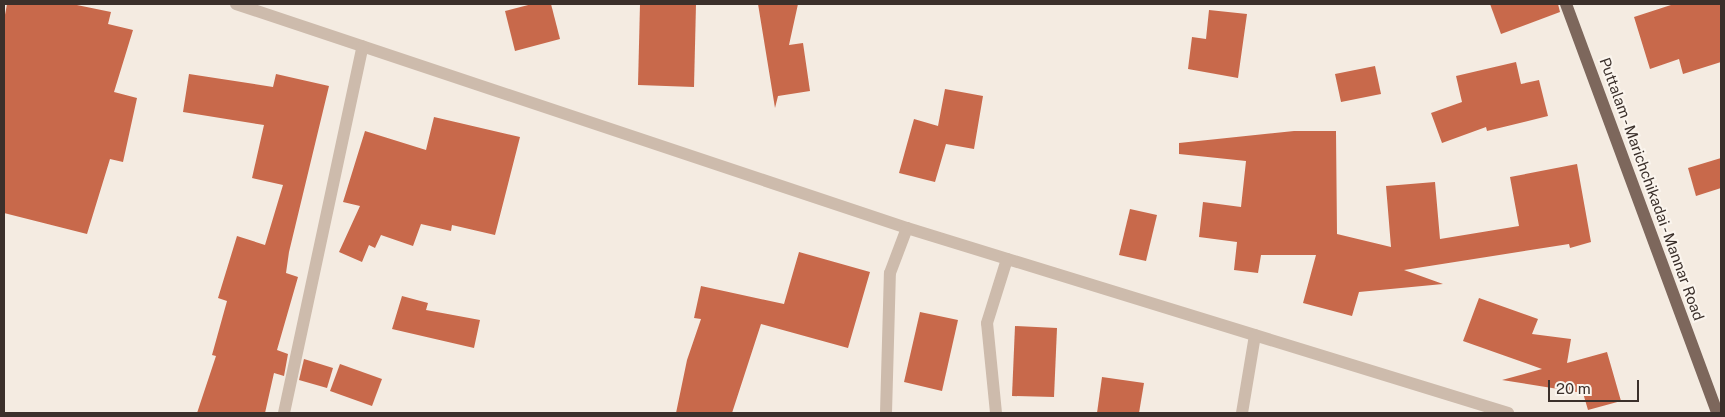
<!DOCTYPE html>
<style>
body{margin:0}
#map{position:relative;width:1725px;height:417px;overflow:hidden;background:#f4ebe1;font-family:"Public Sans",sans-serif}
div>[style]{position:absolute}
.building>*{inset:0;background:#c8694b}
.minor>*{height:12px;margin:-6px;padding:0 6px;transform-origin:6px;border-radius:6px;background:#cdbbac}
.primary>*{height:12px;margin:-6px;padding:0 6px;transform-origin:6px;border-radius:6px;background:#7d675c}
span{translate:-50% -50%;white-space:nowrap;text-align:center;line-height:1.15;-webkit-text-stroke:4px #fbf5ee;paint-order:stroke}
.street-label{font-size:15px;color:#3b302b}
.frame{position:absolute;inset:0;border:5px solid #3b302b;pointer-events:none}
.scale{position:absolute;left:1548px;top:380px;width:91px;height:22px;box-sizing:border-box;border:2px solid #3b302b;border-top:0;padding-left:6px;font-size:15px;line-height:18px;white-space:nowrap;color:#3b302b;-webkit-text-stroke:4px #fbf5ee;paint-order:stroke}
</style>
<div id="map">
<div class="building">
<i style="clip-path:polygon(7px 4px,72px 4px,111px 12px,108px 24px,133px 30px,114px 92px,137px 98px,123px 162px,110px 159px,87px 234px,4px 213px,4px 20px)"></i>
<i style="clip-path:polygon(532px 4px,551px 4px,560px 39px,515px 51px,505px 11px)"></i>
<i style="clip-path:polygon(640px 4px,696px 4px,694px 87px,638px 85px)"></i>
<i style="clip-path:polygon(758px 4px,798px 4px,789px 45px,803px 43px,810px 91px,778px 96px,775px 108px)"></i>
<i style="clip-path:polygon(1490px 4px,1558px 4px,1560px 12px,1501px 34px)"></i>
<i style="clip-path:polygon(1674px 4px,1721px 4px,1721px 62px,1683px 74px,1679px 59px,1650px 69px,1634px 17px)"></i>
<i style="clip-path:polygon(1209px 10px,1247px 14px,1238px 78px,1188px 69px,1192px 37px,1206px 39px)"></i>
<i style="clip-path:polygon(1516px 62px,1521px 84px,1539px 80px,1548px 116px,1487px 131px,1486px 127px,1442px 143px,1431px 113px,1462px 102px,1456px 76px)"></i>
<i style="clip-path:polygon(1375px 66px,1381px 94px,1341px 102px,1335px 74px)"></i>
<i style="clip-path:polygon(189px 74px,273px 87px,276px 74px,329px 86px,289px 252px,286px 273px,298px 277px,277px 350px,288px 354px,284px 376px,274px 373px,265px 413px,197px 413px,216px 356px,212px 355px,227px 301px,218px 298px,237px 236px,265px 245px,283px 185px,252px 178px,264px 125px,183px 112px)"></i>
<i style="clip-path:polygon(945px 89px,983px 96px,974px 149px,946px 144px,935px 182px,899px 173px,914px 119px,938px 126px)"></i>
<i style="clip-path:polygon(434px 117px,520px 137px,495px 235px,452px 225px,451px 231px,421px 224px,413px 246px,381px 235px,375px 248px,369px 245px,362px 262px,339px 252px,360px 206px,343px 202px,365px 131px,426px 150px)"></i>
<i style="clip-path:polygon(1294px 131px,1336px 131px,1337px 234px,1391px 247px,1386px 186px,1435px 182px,1440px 239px,1519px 226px,1510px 177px,1577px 164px,1591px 242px,1570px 248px,1569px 244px,1404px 270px,1443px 284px,1359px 292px,1352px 316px,1303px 303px,1316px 255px,1261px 255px,1258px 273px,1234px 270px,1237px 242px,1199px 237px,1203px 202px,1241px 207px,1246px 161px,1179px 154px,1179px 143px)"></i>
<i style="clip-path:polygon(1721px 158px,1721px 188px,1696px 196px,1688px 168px)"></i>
<i style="clip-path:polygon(1130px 209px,1157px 215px,1146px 261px,1119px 255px)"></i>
<i style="clip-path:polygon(799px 252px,870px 272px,848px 348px,761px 324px,732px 413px,676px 413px,687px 360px,701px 319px,694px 318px,701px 286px,784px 304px)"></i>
<i style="clip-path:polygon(402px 296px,428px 303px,426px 310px,480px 320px,474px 348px,392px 329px)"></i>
<i style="clip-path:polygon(1479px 298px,1538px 319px,1532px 334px,1571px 339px,1567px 363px,1607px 352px,1621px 401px,1588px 410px,1583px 393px,1502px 380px,1542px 369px,1463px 341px)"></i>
<i style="clip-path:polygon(920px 312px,958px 320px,942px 391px,904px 382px)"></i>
<i style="clip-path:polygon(1015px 326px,1057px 328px,1054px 397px,1012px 396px)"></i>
<i style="clip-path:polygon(304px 359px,333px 368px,327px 388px,299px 380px)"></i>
<i style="clip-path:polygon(340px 364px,382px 379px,372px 406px,330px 391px)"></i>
<i style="clip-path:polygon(1102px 377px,1144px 383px,1139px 413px,1097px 413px)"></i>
</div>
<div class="minor">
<i style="left:236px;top:4px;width:707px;rotate:18.46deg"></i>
<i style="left:907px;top:228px;width:629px;rotate:17.11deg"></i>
<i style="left:284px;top:413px;width:375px;rotate:-77.9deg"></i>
<i style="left:886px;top:413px;width:140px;rotate:-88.4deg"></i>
<i style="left:890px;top:273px;width:48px;rotate:-69.3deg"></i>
<i style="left:996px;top:413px;width:90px;rotate:-95.7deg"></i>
<i style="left:987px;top:323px;width:67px;rotate:-72.6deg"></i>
<i style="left:1242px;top:413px;width:79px;rotate:-80.5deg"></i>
</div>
<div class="primary">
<i style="left:1566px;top:4px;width:436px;rotate:69.7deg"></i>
</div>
<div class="street-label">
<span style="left:1652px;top:189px;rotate:70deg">Puttalam - Marichchikadai - Mannar Road</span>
</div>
<div class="frame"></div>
<div class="scale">20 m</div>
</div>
